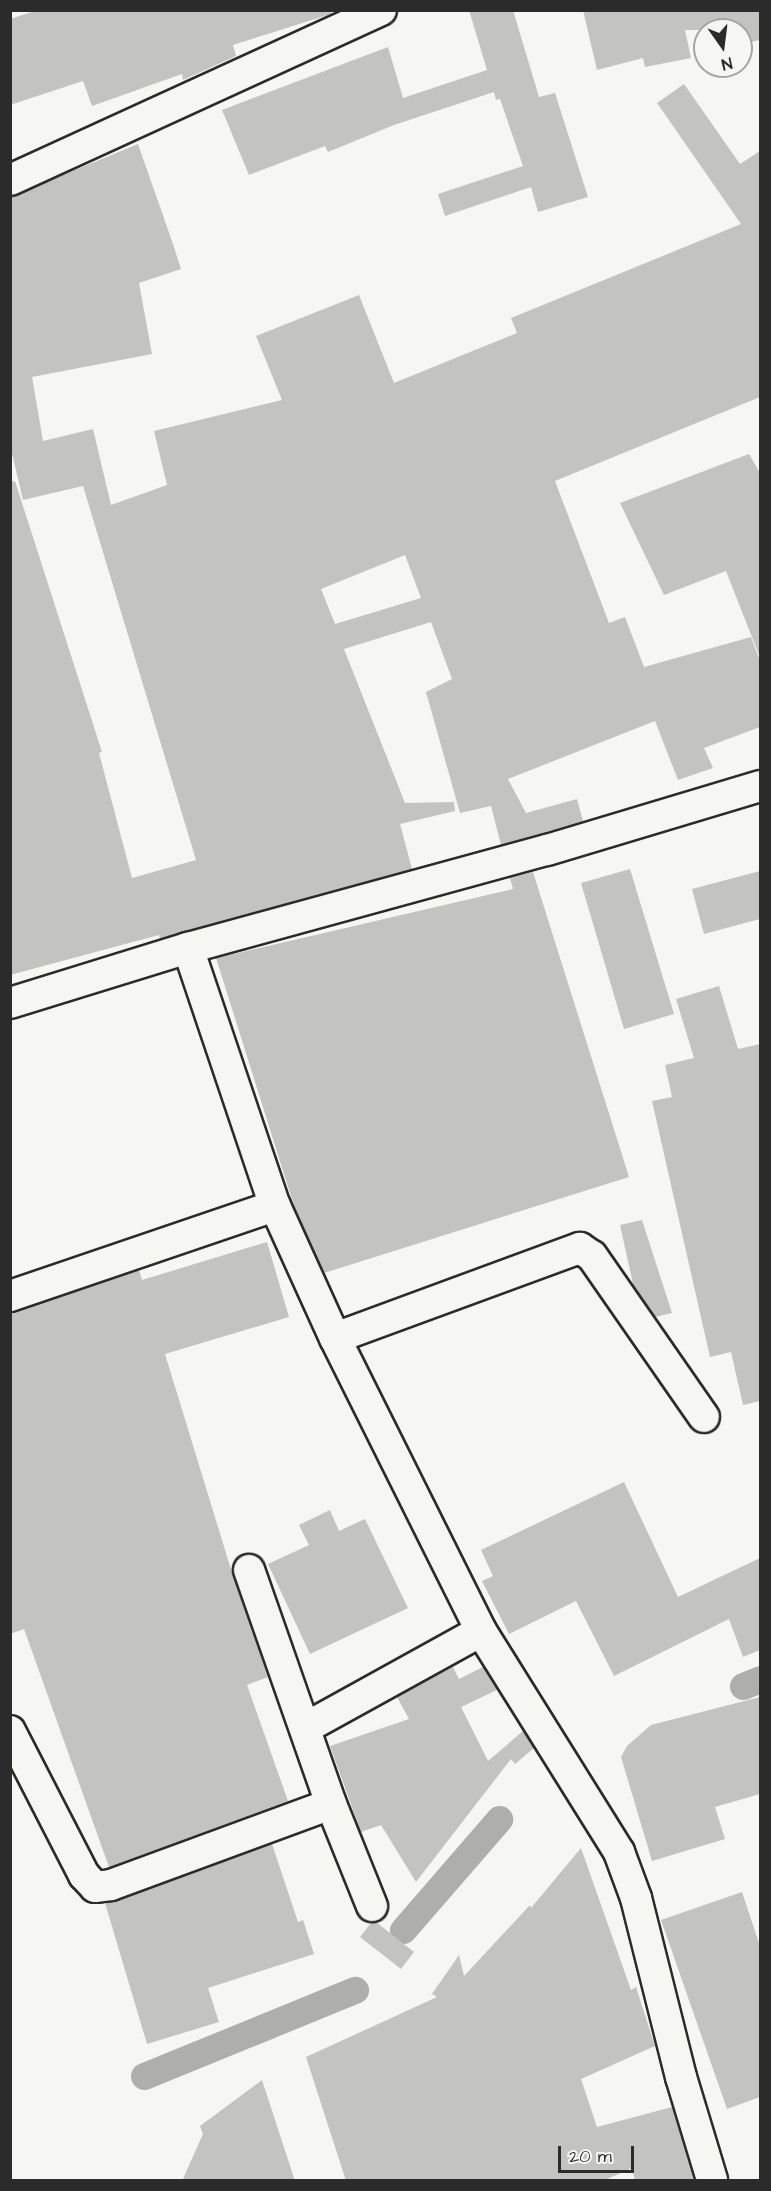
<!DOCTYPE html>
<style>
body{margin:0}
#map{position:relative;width:771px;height:2191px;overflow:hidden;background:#f6f6f2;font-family:"Architects Daughter",sans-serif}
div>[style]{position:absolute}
.canal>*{height:27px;margin:-13.5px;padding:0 13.5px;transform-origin:13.5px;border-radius:13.5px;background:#aeaeab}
.building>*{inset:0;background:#c3c3c0}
.roads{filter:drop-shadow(2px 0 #2b2b2b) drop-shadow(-2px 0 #2b2b2b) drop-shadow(0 2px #2b2b2b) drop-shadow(0 -2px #2b2b2b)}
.street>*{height:30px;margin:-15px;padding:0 15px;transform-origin:15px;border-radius:15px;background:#f6f6f2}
span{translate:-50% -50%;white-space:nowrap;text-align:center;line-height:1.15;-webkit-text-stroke:4.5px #f6f6f2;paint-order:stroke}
.frame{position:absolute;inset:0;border:12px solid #2b2b2b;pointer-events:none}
.north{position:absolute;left:693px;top:18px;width:60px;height:60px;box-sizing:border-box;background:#f6f6f2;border:2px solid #a5a5a2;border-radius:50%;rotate:166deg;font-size:16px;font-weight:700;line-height:24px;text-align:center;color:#2b2b2b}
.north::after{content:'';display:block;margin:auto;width:21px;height:27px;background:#2b2b2b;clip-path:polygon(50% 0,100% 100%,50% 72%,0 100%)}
.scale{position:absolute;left:558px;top:2146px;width:76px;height:27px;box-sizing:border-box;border:3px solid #2b2b2b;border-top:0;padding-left:8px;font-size:18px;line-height:21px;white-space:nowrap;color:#2b2b2b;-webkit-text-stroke:4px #f6f6f2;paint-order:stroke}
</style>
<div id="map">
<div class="canal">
<i style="left:743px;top:1686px;width:18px;rotate:-22deg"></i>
<i style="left:403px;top:1930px;width:147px;rotate:-49.1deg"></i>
<i style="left:144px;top:2076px;width:228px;rotate:-22.2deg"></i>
</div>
<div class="building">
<i style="clip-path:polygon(38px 10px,330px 10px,331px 14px,233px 45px,236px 56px,183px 80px,182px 74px,92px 106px,83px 81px,10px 105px,10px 19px)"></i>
<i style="clip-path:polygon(469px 10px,513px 10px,539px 97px,555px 93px,588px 197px,538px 212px,531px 187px,445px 216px,438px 194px,523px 166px,500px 99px,496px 100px,494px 92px,394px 125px,328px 152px,325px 146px,249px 175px,222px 110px,388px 47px,403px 98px,487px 70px)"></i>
<i style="clip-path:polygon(583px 10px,760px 10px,760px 40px,741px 44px,741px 30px,685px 30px,691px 58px,645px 67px,643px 58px,597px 70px)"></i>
<i style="clip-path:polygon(evenodd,684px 84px,740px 164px,760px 151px,760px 397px,555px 481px,609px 623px,625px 617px,644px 667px,751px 637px,760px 661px,760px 727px,704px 748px,713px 768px,678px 780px,655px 721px,508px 779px,526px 813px,577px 799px,583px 821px,501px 845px,491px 806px,460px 813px,426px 692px,452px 679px,431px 622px,344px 649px,405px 803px,454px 802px,455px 811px,400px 824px,412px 869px,160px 939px,159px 935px,10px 975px,10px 482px,15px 481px,102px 752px,99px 753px,132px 878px,196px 860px,83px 486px,23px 500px,10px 445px,10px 197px,138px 144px,173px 244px,181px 269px,139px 283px,152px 354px,32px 377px,43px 441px,93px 429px,111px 505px,167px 485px,154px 431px,282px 400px,256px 336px,359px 295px,394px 383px,517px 333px,511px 318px,741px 224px,657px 103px,684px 84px,405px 555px,421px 598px,335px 624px,321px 589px,405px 555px)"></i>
<i style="clip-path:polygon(749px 454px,760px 473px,759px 655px,726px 571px,664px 595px,620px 503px)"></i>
<i style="clip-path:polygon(630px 869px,674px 1014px,624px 1029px,581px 883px)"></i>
<i style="clip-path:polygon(760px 871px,760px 919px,704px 934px,692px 889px)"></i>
<i style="clip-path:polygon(533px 872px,629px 1177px,324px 1273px,296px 1212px,216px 958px,513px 889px,510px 878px)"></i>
<i style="clip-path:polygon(719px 986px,738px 1049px,760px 1044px,760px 1401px,743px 1405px,731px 1352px,710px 1357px,652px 1101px,672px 1097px,665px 1065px,694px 1058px,676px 999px)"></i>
<i style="clip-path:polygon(642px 1220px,672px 1313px,655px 1317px,633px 1284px,620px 1225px)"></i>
<i style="clip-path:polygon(267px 1242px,289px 1317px,165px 1354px,233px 1576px,268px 1677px,247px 1685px,288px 1801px,109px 1867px,24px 1629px,10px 1634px,10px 1313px,139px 1270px,142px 1280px)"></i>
<i style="clip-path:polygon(624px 1482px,678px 1597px,760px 1558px,760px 1650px,743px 1657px,729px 1619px,614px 1676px,576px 1601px,509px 1634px,482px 1581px,493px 1576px,481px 1550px)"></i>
<i style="clip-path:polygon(330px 1510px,339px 1531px,365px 1519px,408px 1608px,310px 1654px,268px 1564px,309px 1545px,299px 1525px)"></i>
<i style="clip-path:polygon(453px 1667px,459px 1679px,483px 1667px,497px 1690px,461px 1707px,488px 1761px,523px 1731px,534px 1748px,515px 1764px,511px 1759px,416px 1882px,381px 1825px,361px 1832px,330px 1746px,409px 1719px,397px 1697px)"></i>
<i style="clip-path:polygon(760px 1697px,760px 1794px,715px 1807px,725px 1839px,652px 1861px,621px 1757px,627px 1746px,651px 1725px)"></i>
<i style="clip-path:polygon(272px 1844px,298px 1922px,303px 1920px,314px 1954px,208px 1988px,219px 2022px,147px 2044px,105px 1903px)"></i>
<i style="clip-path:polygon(581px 1848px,631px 1990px,636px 1987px,655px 2046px,581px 2079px,597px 2127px,672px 2107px,694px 2181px,635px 2181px,632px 2168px,603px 2181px,346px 2181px,306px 2057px,437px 1997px,432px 1994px,459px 1955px,464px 1976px,530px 1905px,531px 1908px)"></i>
<i style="clip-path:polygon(742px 1892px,760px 1946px,760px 2097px,727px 2109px,661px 1920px)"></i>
<i style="clip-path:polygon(376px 1922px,414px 1952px,401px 1969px,360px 1937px,371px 1923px)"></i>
<i style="clip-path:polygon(262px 2080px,295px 2181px,182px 2181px,203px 2134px,200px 2126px)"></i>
</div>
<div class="roads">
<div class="street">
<i style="left:10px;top:180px;width:408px;rotate:-24.6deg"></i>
<i style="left:188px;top:948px;width:272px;rotate:71.4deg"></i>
<i style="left:275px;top:1206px;width:145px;rotate:65.6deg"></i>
<i style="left:335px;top:1338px;width:327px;rotate:63.5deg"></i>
<i style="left:481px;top:1631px;width:201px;rotate:151.1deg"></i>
<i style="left:10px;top:1003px;width:186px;rotate:-17.2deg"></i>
<i style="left:188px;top:948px;width:372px;rotate:-15.3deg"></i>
<i style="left:547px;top:850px;width:222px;rotate:-16.7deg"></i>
<i style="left:10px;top:1296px;width:280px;rotate:-18.8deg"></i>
<i style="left:335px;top:1338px;width:261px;rotate:-20.2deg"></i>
<i style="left:580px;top:1248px;width:14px;rotate:34deg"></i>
<i style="left:592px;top:1256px;width:196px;rotate:55.2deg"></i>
<i style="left:481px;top:1631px;width:261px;rotate:58deg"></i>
<i style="left:619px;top:1852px;width:49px;rotate:69.7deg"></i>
<i style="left:636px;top:1898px;width:185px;rotate:75.9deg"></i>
<i style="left:681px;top:2077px;width:108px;rotate:73.2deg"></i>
<i style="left:10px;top:1731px;width:162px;rotate:62.8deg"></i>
<i style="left:84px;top:1875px;width:16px;rotate:47deg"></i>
<i style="left:95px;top:1887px;width:16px;rotate:-7deg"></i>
<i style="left:111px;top:1885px;width:234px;rotate:-20.2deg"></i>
<i style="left:331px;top:1804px;width:248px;rotate:-109.3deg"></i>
<i style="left:331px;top:1804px;width:110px;rotate:68.1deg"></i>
</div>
</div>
<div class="frame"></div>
<div class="north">N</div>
<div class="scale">20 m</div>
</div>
